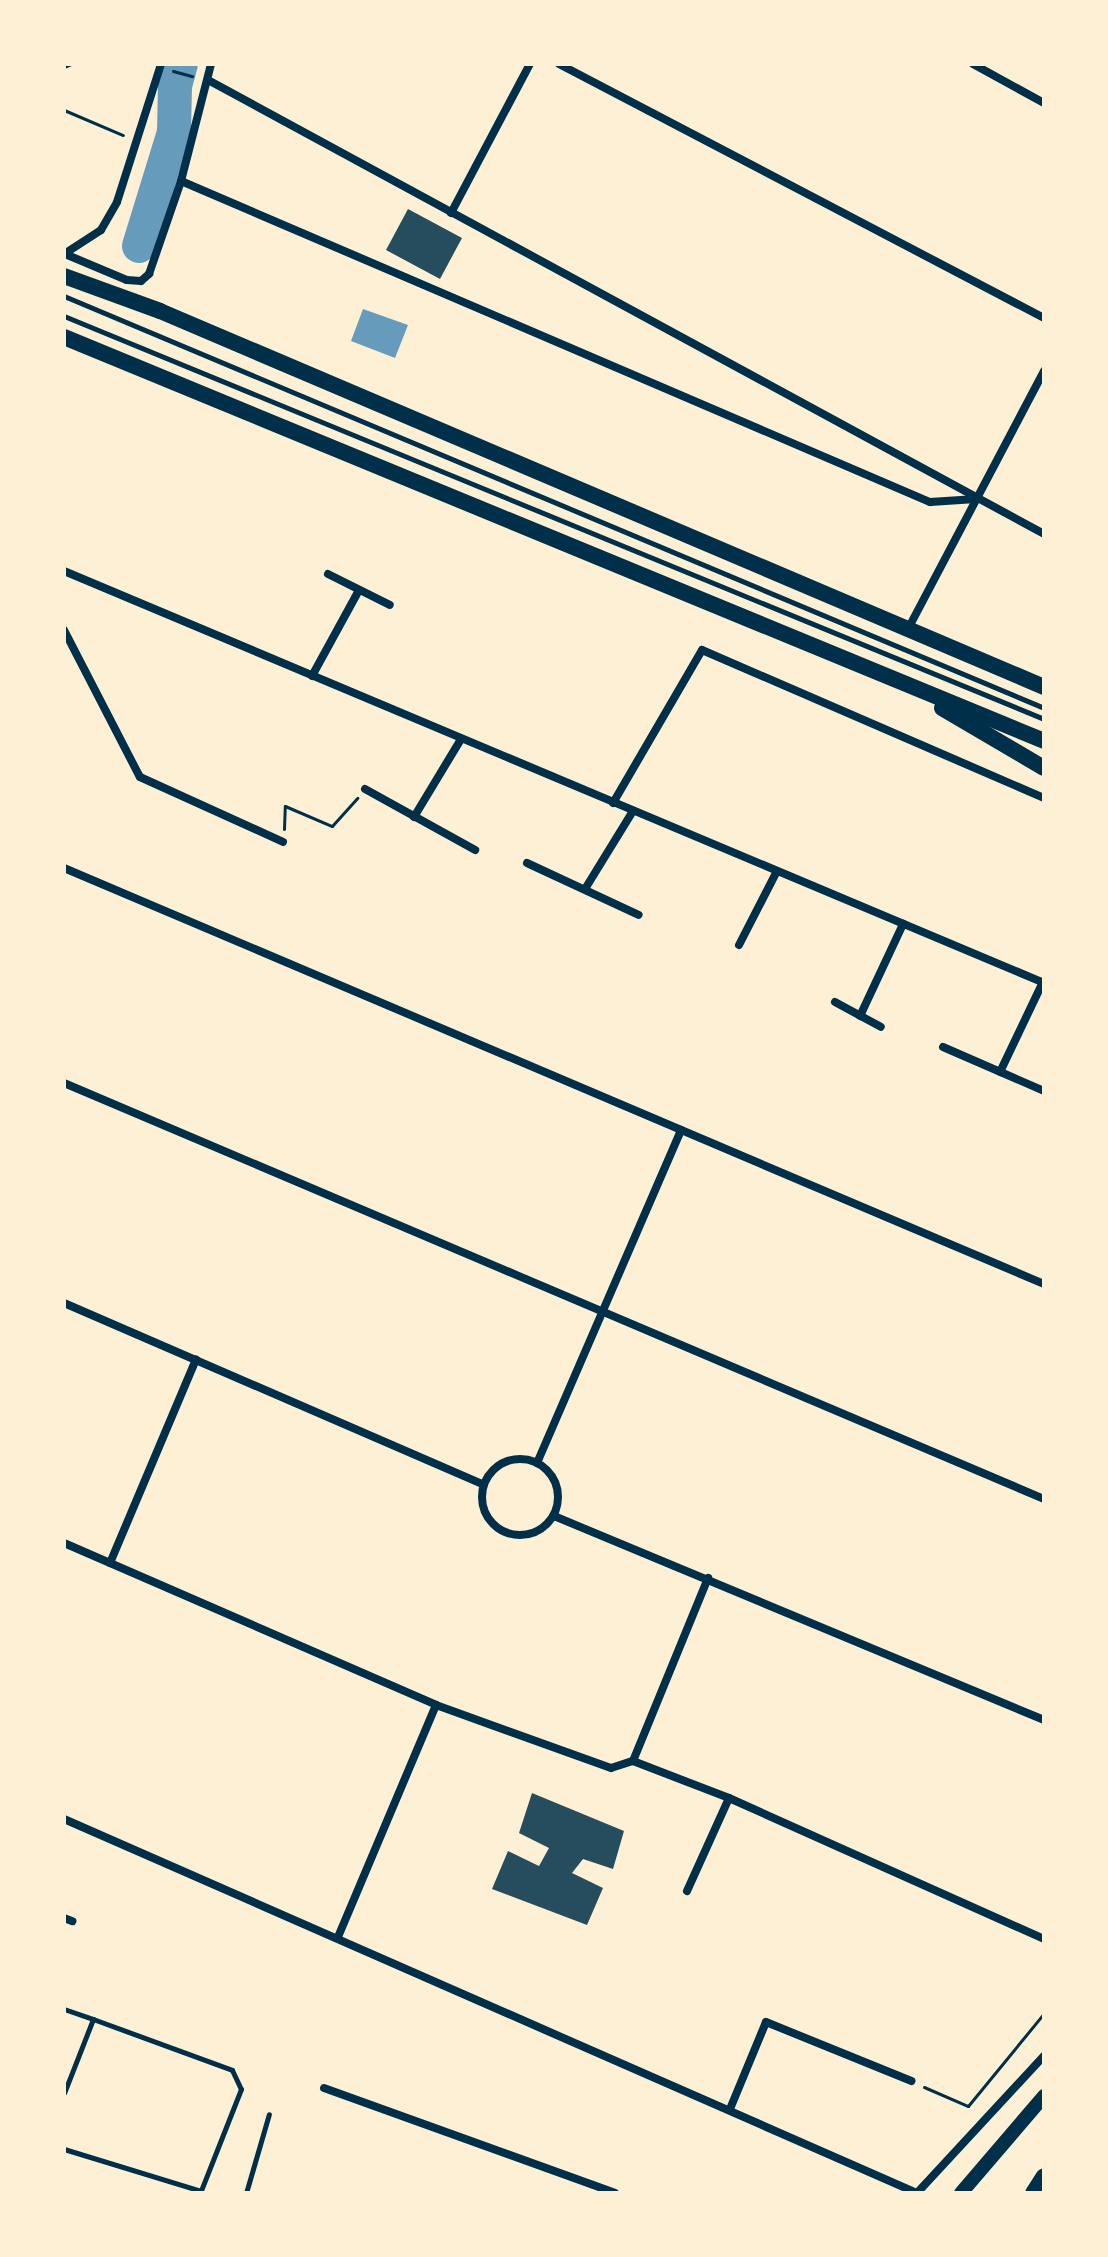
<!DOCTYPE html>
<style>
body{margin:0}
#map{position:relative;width:1108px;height:2257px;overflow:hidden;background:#fdf0d5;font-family:Spectral,serif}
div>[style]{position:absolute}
.water>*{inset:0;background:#669bbc}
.river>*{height:34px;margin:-17px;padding:0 17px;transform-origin:17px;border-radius:17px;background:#669bbc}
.building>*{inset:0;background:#264d5e}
.path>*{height:3px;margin:-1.5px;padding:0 1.5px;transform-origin:1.5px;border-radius:1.5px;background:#003049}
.service>*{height:5px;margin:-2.5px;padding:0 2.5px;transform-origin:2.5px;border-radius:2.5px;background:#003049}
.minor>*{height:8px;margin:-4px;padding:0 4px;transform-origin:4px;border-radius:4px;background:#003049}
.minor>.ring{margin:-4px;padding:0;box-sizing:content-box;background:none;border:8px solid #003049;border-radius:50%}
.primary>*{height:14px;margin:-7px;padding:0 7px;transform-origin:7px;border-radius:7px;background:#003049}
.trunk>*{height:16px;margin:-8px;padding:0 8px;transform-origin:8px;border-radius:8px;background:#003049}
span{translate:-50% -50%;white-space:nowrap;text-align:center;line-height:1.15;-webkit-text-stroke:8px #fdf0d5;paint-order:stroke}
.frame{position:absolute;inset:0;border:66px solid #fdf0d5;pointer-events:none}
</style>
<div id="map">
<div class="water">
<i style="clip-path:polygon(363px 309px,408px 325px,395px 358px,351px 341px)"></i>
</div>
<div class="river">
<i style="left:139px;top:246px;width:119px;rotate:-72.9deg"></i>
<i style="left:174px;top:132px;width:46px;rotate:-88.8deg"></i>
<i style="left:175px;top:86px;width:23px;rotate:-75deg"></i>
</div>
<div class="building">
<i style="clip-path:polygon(408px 209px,462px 238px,440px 279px,386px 250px)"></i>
<i style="clip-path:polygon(532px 1793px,624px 1831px,613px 1869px,583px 1859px,572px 1873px,603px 1888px,587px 1925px,492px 1889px,508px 1851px,539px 1866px,549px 1848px,519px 1833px)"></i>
</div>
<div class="path">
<i style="left:64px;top:67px;width:8px;rotate:-23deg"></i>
<i style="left:173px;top:71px;width:20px;rotate:15deg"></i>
<i style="left:64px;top:110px;width:64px;rotate:23deg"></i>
<i style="left:284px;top:829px;width:23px;rotate:-88deg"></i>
<i style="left:285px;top:806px;width:51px;rotate:23.1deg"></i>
<i style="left:332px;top:826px;width:38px;rotate:-48deg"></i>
<i style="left:924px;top:2087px;width:48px;rotate:23.4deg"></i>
<i style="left:968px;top:2106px;width:120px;rotate:-50.7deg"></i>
</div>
<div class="service">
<i style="left:64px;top:296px;width:1063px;rotate:22.8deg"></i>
<i style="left:64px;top:316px;width:1060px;rotate:22.35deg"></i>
<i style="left:64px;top:2009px;width:31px;rotate:19deg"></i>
<i style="left:93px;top:2019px;width:79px;rotate:111.4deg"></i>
<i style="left:93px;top:2019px;width:148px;rotate:20.1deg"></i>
<i style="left:232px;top:2070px;width:21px;rotate:65deg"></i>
<i style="left:241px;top:2089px;width:112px;rotate:111.5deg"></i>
<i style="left:64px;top:2149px;width:143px;rotate:17deg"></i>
<i style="left:246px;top:2193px;width:82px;rotate:-73.8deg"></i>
</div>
<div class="minor">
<i style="left:559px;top:64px;width:547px;rotate:27.64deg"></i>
<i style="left:973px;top:64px;width:81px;rotate:28.8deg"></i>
<i style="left:208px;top:80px;width:951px;rotate:28.5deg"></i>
<i style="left:181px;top:181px;width:815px;rotate:23.2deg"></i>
<i style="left:930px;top:502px;width:46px;rotate:-3.7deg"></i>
<i style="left:451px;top:213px;width:169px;rotate:-62.1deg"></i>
<i style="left:64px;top:254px;width:44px;rotate:-33deg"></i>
<i style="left:101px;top:230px;width:32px;rotate:-60deg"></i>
<i style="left:117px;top:202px;width:145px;rotate:-72.3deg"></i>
<i style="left:65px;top:254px;width:67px;rotate:22.8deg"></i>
<i style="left:127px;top:280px;width:14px;rotate:4deg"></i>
<i style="left:141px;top:281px;width:11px;rotate:-41deg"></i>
<i style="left:149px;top:274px;width:98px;rotate:-71deg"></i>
<i style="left:181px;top:181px;width:121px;rotate:-75.6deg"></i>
<i style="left:64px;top:571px;width:1063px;rotate:22.8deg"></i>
<i style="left:328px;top:574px;width:69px;rotate:26.6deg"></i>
<i style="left:908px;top:629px;width:292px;rotate:-62.2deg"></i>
<i style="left:64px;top:630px;width:165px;rotate:62.7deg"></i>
<i style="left:140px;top:777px;width:157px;rotate:24.4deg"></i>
<i style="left:312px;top:676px;width:98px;rotate:-61.3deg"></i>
<i style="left:365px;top:789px;width:126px;rotate:29deg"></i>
<i style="left:613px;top:803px;width:177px;rotate:-59.8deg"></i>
<i style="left:702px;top:650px;width:373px;rotate:23.4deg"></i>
<i style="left:414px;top:817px;width:91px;rotate:-58.9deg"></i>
<i style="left:527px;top:863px;width:123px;rotate:24.9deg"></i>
<i style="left:64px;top:868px;width:1065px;rotate:23deg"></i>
<i style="left:585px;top:889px;width:92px;rotate:-58.4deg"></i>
<i style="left:739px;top:945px;width:83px;rotate:-62.8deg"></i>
<i style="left:835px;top:1002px;width:52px;rotate:28.5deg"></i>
<i style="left:860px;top:1016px;width:102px;rotate:-64.9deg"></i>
<i style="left:943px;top:1047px;width:110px;rotate:23.5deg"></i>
<i style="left:1000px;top:1072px;width:100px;rotate:-64.5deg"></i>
<i style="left:64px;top:1083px;width:1065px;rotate:23deg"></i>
<i style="left:64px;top:1303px;width:456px;rotate:23.4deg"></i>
<i class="ring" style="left:482px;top:1459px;width:68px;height:68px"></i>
<i style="left:537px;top:1463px;width:363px;rotate:-66.6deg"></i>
<i style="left:554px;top:1516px;width:531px;rotate:22.6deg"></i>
<i style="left:64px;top:1543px;width:406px;rotate:23.5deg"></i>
<i style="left:436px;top:1705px;width:186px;rotate:19.8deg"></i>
<i style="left:611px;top:1768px;width:23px;rotate:-18deg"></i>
<i style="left:633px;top:1761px;width:103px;rotate:21.1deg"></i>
<i style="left:729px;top:1798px;width:345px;rotate:24.1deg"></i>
<i style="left:110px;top:1563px;width:221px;rotate:-67.1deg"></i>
<i style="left:633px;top:1761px;width:198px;rotate:-67.7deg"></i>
<i style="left:64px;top:1819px;width:931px;rotate:23.68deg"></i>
<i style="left:687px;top:1891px;width:102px;rotate:-65.7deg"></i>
<i style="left:64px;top:1918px;width:9px;rotate:21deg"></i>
<i style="left:338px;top:1937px;width:252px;rotate:-67.1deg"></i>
<i style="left:324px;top:2088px;width:309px;rotate:19.8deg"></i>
<i style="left:730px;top:2109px;width:94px;rotate:-67.5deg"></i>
<i style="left:766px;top:2022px;width:157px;rotate:22.1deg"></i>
<i style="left:917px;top:2193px;width:187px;rotate:-47.2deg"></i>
</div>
<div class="primary">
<i style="left:961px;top:2193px;width:128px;rotate:-49.4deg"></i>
</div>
<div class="trunk">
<i style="left:64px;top:276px;width:102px;rotate:20deg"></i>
<i style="left:160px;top:311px;width:961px;rotate:23.04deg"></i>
<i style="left:64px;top:337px;width:1060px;rotate:22.4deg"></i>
<i style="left:942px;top:708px;width:118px;rotate:30.5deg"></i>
<i style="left:1033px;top:2193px;width:20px;rotate:-57deg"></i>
</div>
<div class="frame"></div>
</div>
